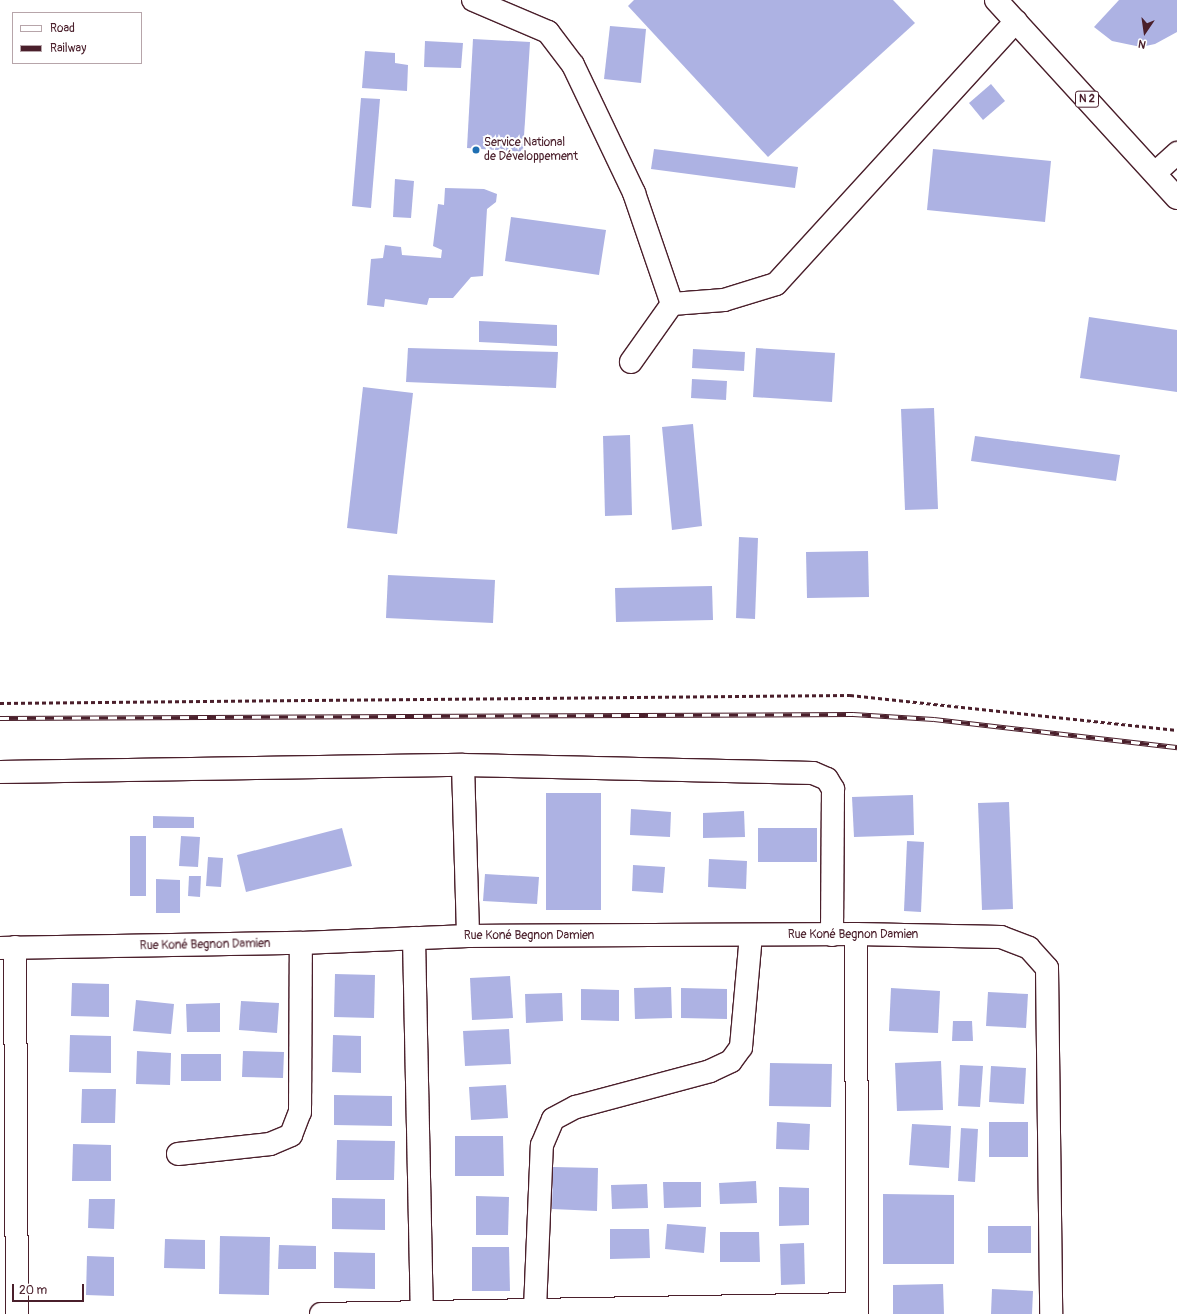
<!DOCTYPE html>
<meta charset="utf-8">
<style>
body{margin:0}
#map{position:relative;width:1177px;height:1314px;overflow:hidden;background:#fff;font-family:Pangolin,sans-serif}
div>[style]{position:absolute}
.building>*{inset:0;background:#adb2e3}
.path>*{height:2.5px;margin-top:-1.25px;transform-origin:0;background:repeating-linear-gradient(90deg,#4a1f2b 0 4px,transparent 0 7px)}
.roads{filter:drop-shadow(1px 0 #4a1f2b) drop-shadow(-1px 0 #4a1f2b) drop-shadow(0 1px #4a1f2b) drop-shadow(0 -1px #4a1f2b)}
.minor>*{height:22px;margin:-11px;padding:0 11px;transform-origin:11px;border-radius:11px;background:#fff}
.major>*{height:22px;margin:-11px;padding:0 11px;transform-origin:11px;border-radius:11px;background:#fff}
.rail>*{height:4.5px;margin-top:-2.25px;transform-origin:0;background:repeating-linear-gradient(90deg,#fff 0 9px,#4a1f2b 0 18px);box-sizing:border-box;border-block:1px solid #4a1f2b}
.dots>*{width:11px;height:11px;translate:-50% -50%;box-sizing:border-box;border:2px solid #fff;border-radius:50%}
span{translate:-50% -50%;white-space:nowrap;text-align:center;line-height:1.15;-webkit-text-stroke:4px #fff;paint-order:stroke}
.shield-label span{padding:1px 3px;background:#fff;border:1px solid;border-radius:3px;-webkit-text-stroke-width:0}
.shield-label{font-size:11px;color:#4a1f2b;font-weight:700}
.poi-label{font-size:12px;color:#4a1f2b}
.left{translate:0 -50%;text-align:left}
.street-label{font-size:12px;color:#4a1f2b}
.legend{position:absolute;left:12px;top:12px;width:130px;height:52px;box-sizing:border-box;background:#fff;border:1px solid #b7a5aa;margin:0;padding:5px 7px;list-style:none;font-size:12px;color:#4a1f2b}
.legend li{display:flex;align-items:center;gap:8px;height:20px}
.legend b{width:20px;border:1px solid #b7a5aa}
.north{position:absolute;left:1125px;top:12px;width:40px;height:40px;-webkit-text-stroke:3px #fff;paint-order:stroke;rotate:193deg;font-size:11px;font-weight:700;line-height:16px;text-align:center;color:#4a1f2b}
.north::after{content:'';display:block;margin:auto;width:14px;height:18px;background:#4a1f2b;clip-path:polygon(50% 0,100% 100%,50% 72%,0 100%)}
.scale{position:absolute;left:12px;top:1284px;width:72px;height:18px;box-sizing:border-box;border:2px solid #4a1f2b;border-top:0;padding-left:5px;font-size:12px;line-height:14px;white-space:nowrap;color:#4a1f2b;-webkit-text-stroke:3px #fff;paint-order:stroke}
</style>
<div id="map">
<div class="building">
<i style="clip-path:polygon(634px 0,893px 0,915px 23px,768px 157px,628px 6px)"></i>
<i style="clip-path:polygon(1119px 0,1177px 0,1177px 32px,1155px 44px,1141px 47px,1112px 41px,1094px 27px)"></i>
<i style="clip-path:polygon(610px 26px,646px 29px,641px 83px,604px 79px)"></i>
<i style="clip-path:polygon(473px 39px,530px 42px,523px 152px,467px 148px)"></i>
<i style="clip-path:polygon(425px 41px,463px 43px,461px 68px,424px 67px)"></i>
<i style="clip-path:polygon(365px 51px,395px 53px,395px 63px,408px 65px,407px 91px,362px 88px)"></i>
<i style="clip-path:polygon(991px 84px,1005px 101px,983px 120px,969px 103px)"></i>
<i style="clip-path:polygon(361px 98px,380px 99px,371px 208px,352px 206px)"></i>
<i style="clip-path:polygon(654px 149px,798px 167px,795px 188px,651px 169px)"></i>
<i style="clip-path:polygon(933px 149px,1051px 161px,1045px 222px,927px 210px)"></i>
<i style="clip-path:polygon(395px 179px,414px 181px,411px 218px,393px 217px)"></i>
<i style="clip-path:polygon(445px 188px,484px 189px,497px 194px,496px 202px,487px 209px,483px 276px,471px 277px,453px 298px,429px 298px,427px 305px,385px 299px,384px 307px,367px 305px,371px 259px,383px 258px,385px 245px,401px 247px,402px 255px,441px 258px,442px 250px,433px 246px,438px 204px,444px 205px)"></i>
<i style="clip-path:polygon(511px 217px,606px 230px,599px 275px,505px 261px)"></i>
<i style="clip-path:polygon(1089px 317px,1177px 330px,1177px 392px,1080px 378px)"></i>
<i style="clip-path:polygon(479px 321px,557px 325px,557px 346px,479px 342px)"></i>
<i style="clip-path:polygon(408px 348px,558px 352px,556px 388px,406px 382px)"></i>
<i style="clip-path:polygon(756px 348px,835px 353px,832px 402px,753px 397px)"></i>
<i style="clip-path:polygon(693px 349px,745px 352px,744px 371px,692px 368px)"></i>
<i style="clip-path:polygon(692px 379px,727px 381px,726px 400px,691px 398px)"></i>
<i style="clip-path:polygon(363px 387px,413px 393px,397px 534px,347px 528px)"></i>
<i style="clip-path:polygon(934px 408px,938px 509px,905px 510px,901px 409px)"></i>
<i style="clip-path:polygon(693px 424px,702px 526px,672px 530px,662px 427px)"></i>
<i style="clip-path:polygon(630px 435px,632px 515px,605px 516px,603px 436px)"></i>
<i style="clip-path:polygon(975px 436px,1120px 455px,1116px 481px,971px 461px)"></i>
<i style="clip-path:polygon(739px 537px,758px 538px,755px 619px,736px 618px)"></i>
<i style="clip-path:polygon(868px 551px,869px 597px,807px 598px,806px 552px)"></i>
<i style="clip-path:polygon(388px 575px,495px 580px,493px 623px,386px 618px)"></i>
<i style="clip-path:polygon(712px 586px,713px 620px,616px 622px,615px 588px)"></i>
<i style="clip-path:polygon(546px 793px,601px 793px,601px 910px,546px 910px)"></i>
<i style="clip-path:polygon(913px 795px,914px 835px,854px 837px,852px 797px)"></i>
<i style="clip-path:polygon(1009px 802px,1013px 909px,982px 910px,978px 803px)"></i>
<i style="clip-path:polygon(631px 809px,671px 812px,670px 837px,630px 835px)"></i>
<i style="clip-path:polygon(744px 811px,745px 837px,703px 838px,703px 813px)"></i>
<i style="clip-path:polygon(153px 816px,194px 817px,194px 828px,153px 828px)"></i>
<i style="clip-path:polygon(342px 828px,352px 866px,246px 892px,237px 855px)"></i>
<i style="clip-path:polygon(758px 828px,817px 828px,817px 862px,758px 862px)"></i>
<i style="clip-path:polygon(130px 836px,146px 836px,146px 896px,130px 896px)"></i>
<i style="clip-path:polygon(181px 836px,200px 837px,198px 867px,179px 866px)"></i>
<i style="clip-path:polygon(907px 841px,924px 842px,921px 912px,904px 911px)"></i>
<i style="clip-path:polygon(208px 857px,223px 858px,221px 887px,206px 886px)"></i>
<i style="clip-path:polygon(709px 859px,747px 861px,746px 889px,708px 887px)"></i>
<i style="clip-path:polygon(633px 865px,665px 867px,663px 893px,632px 891px)"></i>
<i style="clip-path:polygon(485px 874px,539px 877px,537px 904px,483px 901px)"></i>
<i style="clip-path:polygon(189px 876px,201px 876px,200px 897px,188px 896px)"></i>
<i style="clip-path:polygon(156px 879px,180px 880px,180px 913px,156px 913px)"></i>
<i style="clip-path:polygon(335px 974px,375px 975px,374px 1018px,334px 1017px)"></i>
<i style="clip-path:polygon(510px 976px,513px 1018px,472px 1020px,470px 978px)"></i>
<i style="clip-path:polygon(72px 983px,109px 984px,109px 1017px,71px 1016px)"></i>
<i style="clip-path:polygon(671px 987px,672px 1018px,635px 1019px,634px 988px)"></i>
<i style="clip-path:polygon(681px 988px,727px 989px,727px 1019px,681px 1018px)"></i>
<i style="clip-path:polygon(891px 988px,940px 991px,938px 1033px,889px 1031px)"></i>
<i style="clip-path:polygon(581px 989px,619px 990px,619px 1021px,581px 1020px)"></i>
<i style="clip-path:polygon(988px 992px,1028px 994px,1026px 1028px,986px 1026px)"></i>
<i style="clip-path:polygon(562px 993px,563px 1021px,526px 1023px,525px 994px)"></i>
<i style="clip-path:polygon(136px 1000px,174px 1004px,171px 1034px,133px 1031px)"></i>
<i style="clip-path:polygon(241px 1001px,279px 1003px,277px 1033px,239px 1030px)"></i>
<i style="clip-path:polygon(220px 1003px,220px 1032px,187px 1032px,186px 1004px)"></i>
<i style="clip-path:polygon(953px 1021px,972px 1021px,973px 1041px,952px 1041px)"></i>
<i style="clip-path:polygon(509px 1029px,511px 1064px,465px 1066px,463px 1031px)"></i>
<i style="clip-path:polygon(70px 1035px,111px 1036px,111px 1073px,69px 1072px)"></i>
<i style="clip-path:polygon(333px 1035px,361px 1036px,361px 1073px,332px 1072px)"></i>
<i style="clip-path:polygon(137px 1051px,171px 1053px,170px 1085px,136px 1084px)"></i>
<i style="clip-path:polygon(243px 1051px,284px 1052px,283px 1078px,242px 1077px)"></i>
<i style="clip-path:polygon(181px 1054px,221px 1054px,221px 1081px,181px 1081px)"></i>
<i style="clip-path:polygon(941px 1061px,943px 1110px,897px 1111px,895px 1063px)"></i>
<i style="clip-path:polygon(770px 1063px,832px 1064px,831px 1107px,769px 1106px)"></i>
<i style="clip-path:polygon(960px 1065px,983px 1066px,980px 1107px,958px 1106px)"></i>
<i style="clip-path:polygon(991px 1066px,1026px 1068px,1024px 1104px,989px 1102px)"></i>
<i style="clip-path:polygon(506px 1085px,508px 1118px,471px 1120px,469px 1087px)"></i>
<i style="clip-path:polygon(82px 1089px,116px 1089px,115px 1123px,81px 1123px)"></i>
<i style="clip-path:polygon(334px 1095px,392px 1096px,392px 1126px,334px 1125px)"></i>
<i style="clip-path:polygon(777px 1122px,810px 1124px,809px 1150px,776px 1149px)"></i>
<i style="clip-path:polygon(989px 1122px,1028px 1122px,1028px 1157px,989px 1157px)"></i>
<i style="clip-path:polygon(912px 1124px,951px 1126px,949px 1168px,909px 1165px)"></i>
<i style="clip-path:polygon(961px 1128px,978px 1129px,975px 1182px,958px 1181px)"></i>
<i style="clip-path:polygon(455px 1136px,503px 1136px,504px 1176px,455px 1176px)"></i>
<i style="clip-path:polygon(337px 1140px,395px 1141px,394px 1180px,336px 1180px)"></i>
<i style="clip-path:polygon(73px 1144px,111px 1145px,111px 1181px,72px 1181px)"></i>
<i style="clip-path:polygon(553px 1167px,598px 1168px,597px 1211px,552px 1209px)"></i>
<i style="clip-path:polygon(756px 1181px,757px 1203px,720px 1204px,719px 1183px)"></i>
<i style="clip-path:polygon(663px 1182px,701px 1182px,701px 1207px,664px 1208px)"></i>
<i style="clip-path:polygon(647px 1184px,648px 1208px,612px 1209px,611px 1185px)"></i>
<i style="clip-path:polygon(779px 1187px,809px 1188px,809px 1225px,779px 1226px)"></i>
<i style="clip-path:polygon(883px 1194px,954px 1195px,954px 1264px,883px 1264px)"></i>
<i style="clip-path:polygon(476px 1196px,509px 1197px,508px 1235px,476px 1235px)"></i>
<i style="clip-path:polygon(332px 1198px,385px 1199px,385px 1230px,332px 1229px)"></i>
<i style="clip-path:polygon(89px 1199px,115px 1199px,114px 1229px,88px 1228px)"></i>
<i style="clip-path:polygon(667px 1224px,706px 1227px,704px 1253px,665px 1249px)"></i>
<i style="clip-path:polygon(988px 1226px,1031px 1226px,1031px 1253px,988px 1253px)"></i>
<i style="clip-path:polygon(610px 1229px,649px 1229px,650px 1258px,610px 1259px)"></i>
<i style="clip-path:polygon(720px 1232px,759px 1232px,760px 1262px,720px 1262px)"></i>
<i style="clip-path:polygon(220px 1236px,270px 1237px,269px 1295px,219px 1294px)"></i>
<i style="clip-path:polygon(165px 1239px,205px 1240px,205px 1269px,164px 1268px)"></i>
<i style="clip-path:polygon(804px 1243px,805px 1284px,781px 1285px,780px 1244px)"></i>
<i style="clip-path:polygon(279px 1245px,316px 1246px,316px 1269px,278px 1269px)"></i>
<i style="clip-path:polygon(472px 1247px,509px 1247px,510px 1291px,472px 1291px)"></i>
<i style="clip-path:polygon(334px 1252px,375px 1253px,375px 1289px,334px 1288px)"></i>
<i style="clip-path:polygon(87px 1256px,114px 1257px,114px 1296px,86px 1295px)"></i>
<i style="clip-path:polygon(943px 1284px,944px 1314px,893px 1314px,893px 1285px)"></i>
<i style="clip-path:polygon(992px 1289px,1033px 1291px,1032px 1314px,991px 1314px)"></i>
</div>
<div class="path">
<i style="left:0;top:703px;width:850px;rotate:-0.54deg"></i>
<i style="left:850px;top:695px;width:329px;rotate:6.1deg"></i>
</div>
<div class="roads">
<div class="minor">
<i style="left:473px;top:0;width:82px;rotate:23.1deg"></i>
<i style="left:548px;top:32px;width:41px;rotate:52.9deg"></i>
<i style="left:573px;top:65px;width:142px;rotate:64.5deg"></i>
<i style="left:634px;top:193px;width:117px;rotate:71.1deg"></i>
<i style="left:672px;top:304px;width:71px;rotate:125.3deg"></i>
<i style="left:1155px;top:173px;width:30px;rotate:-42deg"></i>
<i style="left:672px;top:304px;width:52px;rotate:-4.4deg"></i>
<i style="left:724px;top:300px;width:54px;rotate:-17.1deg"></i>
<i style="left:776px;top:284px;width:356px;rotate:-47.6deg"></i>
<i style="left:463px;top:765px;width:171px;rotate:88.3deg"></i>
<i style="left:0;top:772px;width:463px;rotate:-0.9deg"></i>
<i style="left:463px;top:765px;width:350px;rotate:1.3deg"></i>
<i style="left:813px;top:773px;width:15px;rotate:23deg"></i>
<i style="left:827px;top:779px;width:12px;rotate:59deg"></i>
<i style="left:833px;top:789px;width:146px;rotate:90.4deg"></i>
<i style="left:856px;top:934px;width:380px;rotate:89.8deg"></i>
<i style="left:414px;top:938px;width:376px;rotate:88.8deg"></i>
<i style="left:15px;top:947px;width:367px;rotate:89.7deg"></i>
<i style="left:0;top:948px;width:301px;rotate:-1deg"></i>
<i style="left:301px;top:943px;width:167px;rotate:-2.4deg"></i>
<i style="left:468px;top:936px;width:388px;rotate:-0.3deg"></i>
<i style="left:856px;top:934px;width:145px;rotate:1.2deg"></i>
<i style="left:1001px;top:937px;width:30px;rotate:21deg"></i>
<i style="left:1029px;top:948px;width:27px;rotate:48deg"></i>
<i style="left:1047px;top:968px;width:346px;rotate:89.3deg"></i>
<i style="left:178px;top:1154px;width:93px;rotate:-6.2deg"></i>
<i style="left:270px;top:1144px;width:23px;rotate:-23deg"></i>
<i style="left:291px;top:1135px;width:25px;rotate:-69deg"></i>
<i style="left:300px;top:1112px;width:169px;rotate:-89.7deg"></i>
<i style="left:535px;top:1309px;width:164px;rotate:-87.6deg"></i>
<i style="left:542px;top:1145px;width:28px;rotate:-67deg"></i>
<i style="left:553px;top:1119px;width:26px;rotate:-28deg"></i>
<i style="left:576px;top:1107px;width:139px;rotate:-15deg"></i>
<i style="left:710px;top:1071px;width:23px;rotate:-25deg"></i>
<i style="left:731px;top:1061px;width:17px;rotate:-54deg"></i>
<i style="left:741px;top:1047px;width:111px;rotate:-84.9deg"></i>
<i style="left:321px;top:1314px;width:536px;rotate:-1.07deg"></i>
</div>
<div class="major">
<i style="left:996px;top:0;width:268px;rotate:47.6deg"></i>
</div>
</div>
<div class="rail">
<i style="left:0;top:718px;width:853px;rotate:-0.27deg"></i>
<i style="left:853px;top:714px;width:81px;rotate:3.5deg"></i>
<i style="left:934px;top:719px;width:245px;rotate:6.6deg"></i>
</div>
<div class="dots">
<i style="left:476px;top:150px;background:#1f6fb2"></i>
</div>
<div class="shield-label">
<span style="left:1087px;top:99px">N 2</span>
</div>
<div class="poi-label">
<span class="left" style="left:484px;top:150px">Service National<br>de Développement</span>
</div>
<div class="street-label">
<span style="left:853px;top:935px">Rue Koné Begnon Damien</span>
<span style="left:529px;top:936px">Rue Koné Begnon Damien</span>
<span style="left:205px;top:945px;rotate:-1deg">Rue Koné Begnon Damien</span>
</div>
<ul class="legend">
<li><b style="height:5px;background:#fff"></b>Road</li>
<li><b style="height:5px;background:#4a1f2b"></b>Railway</li>
</ul>
<div class="north">N</div>
<div class="scale">20 m</div>
</div>
